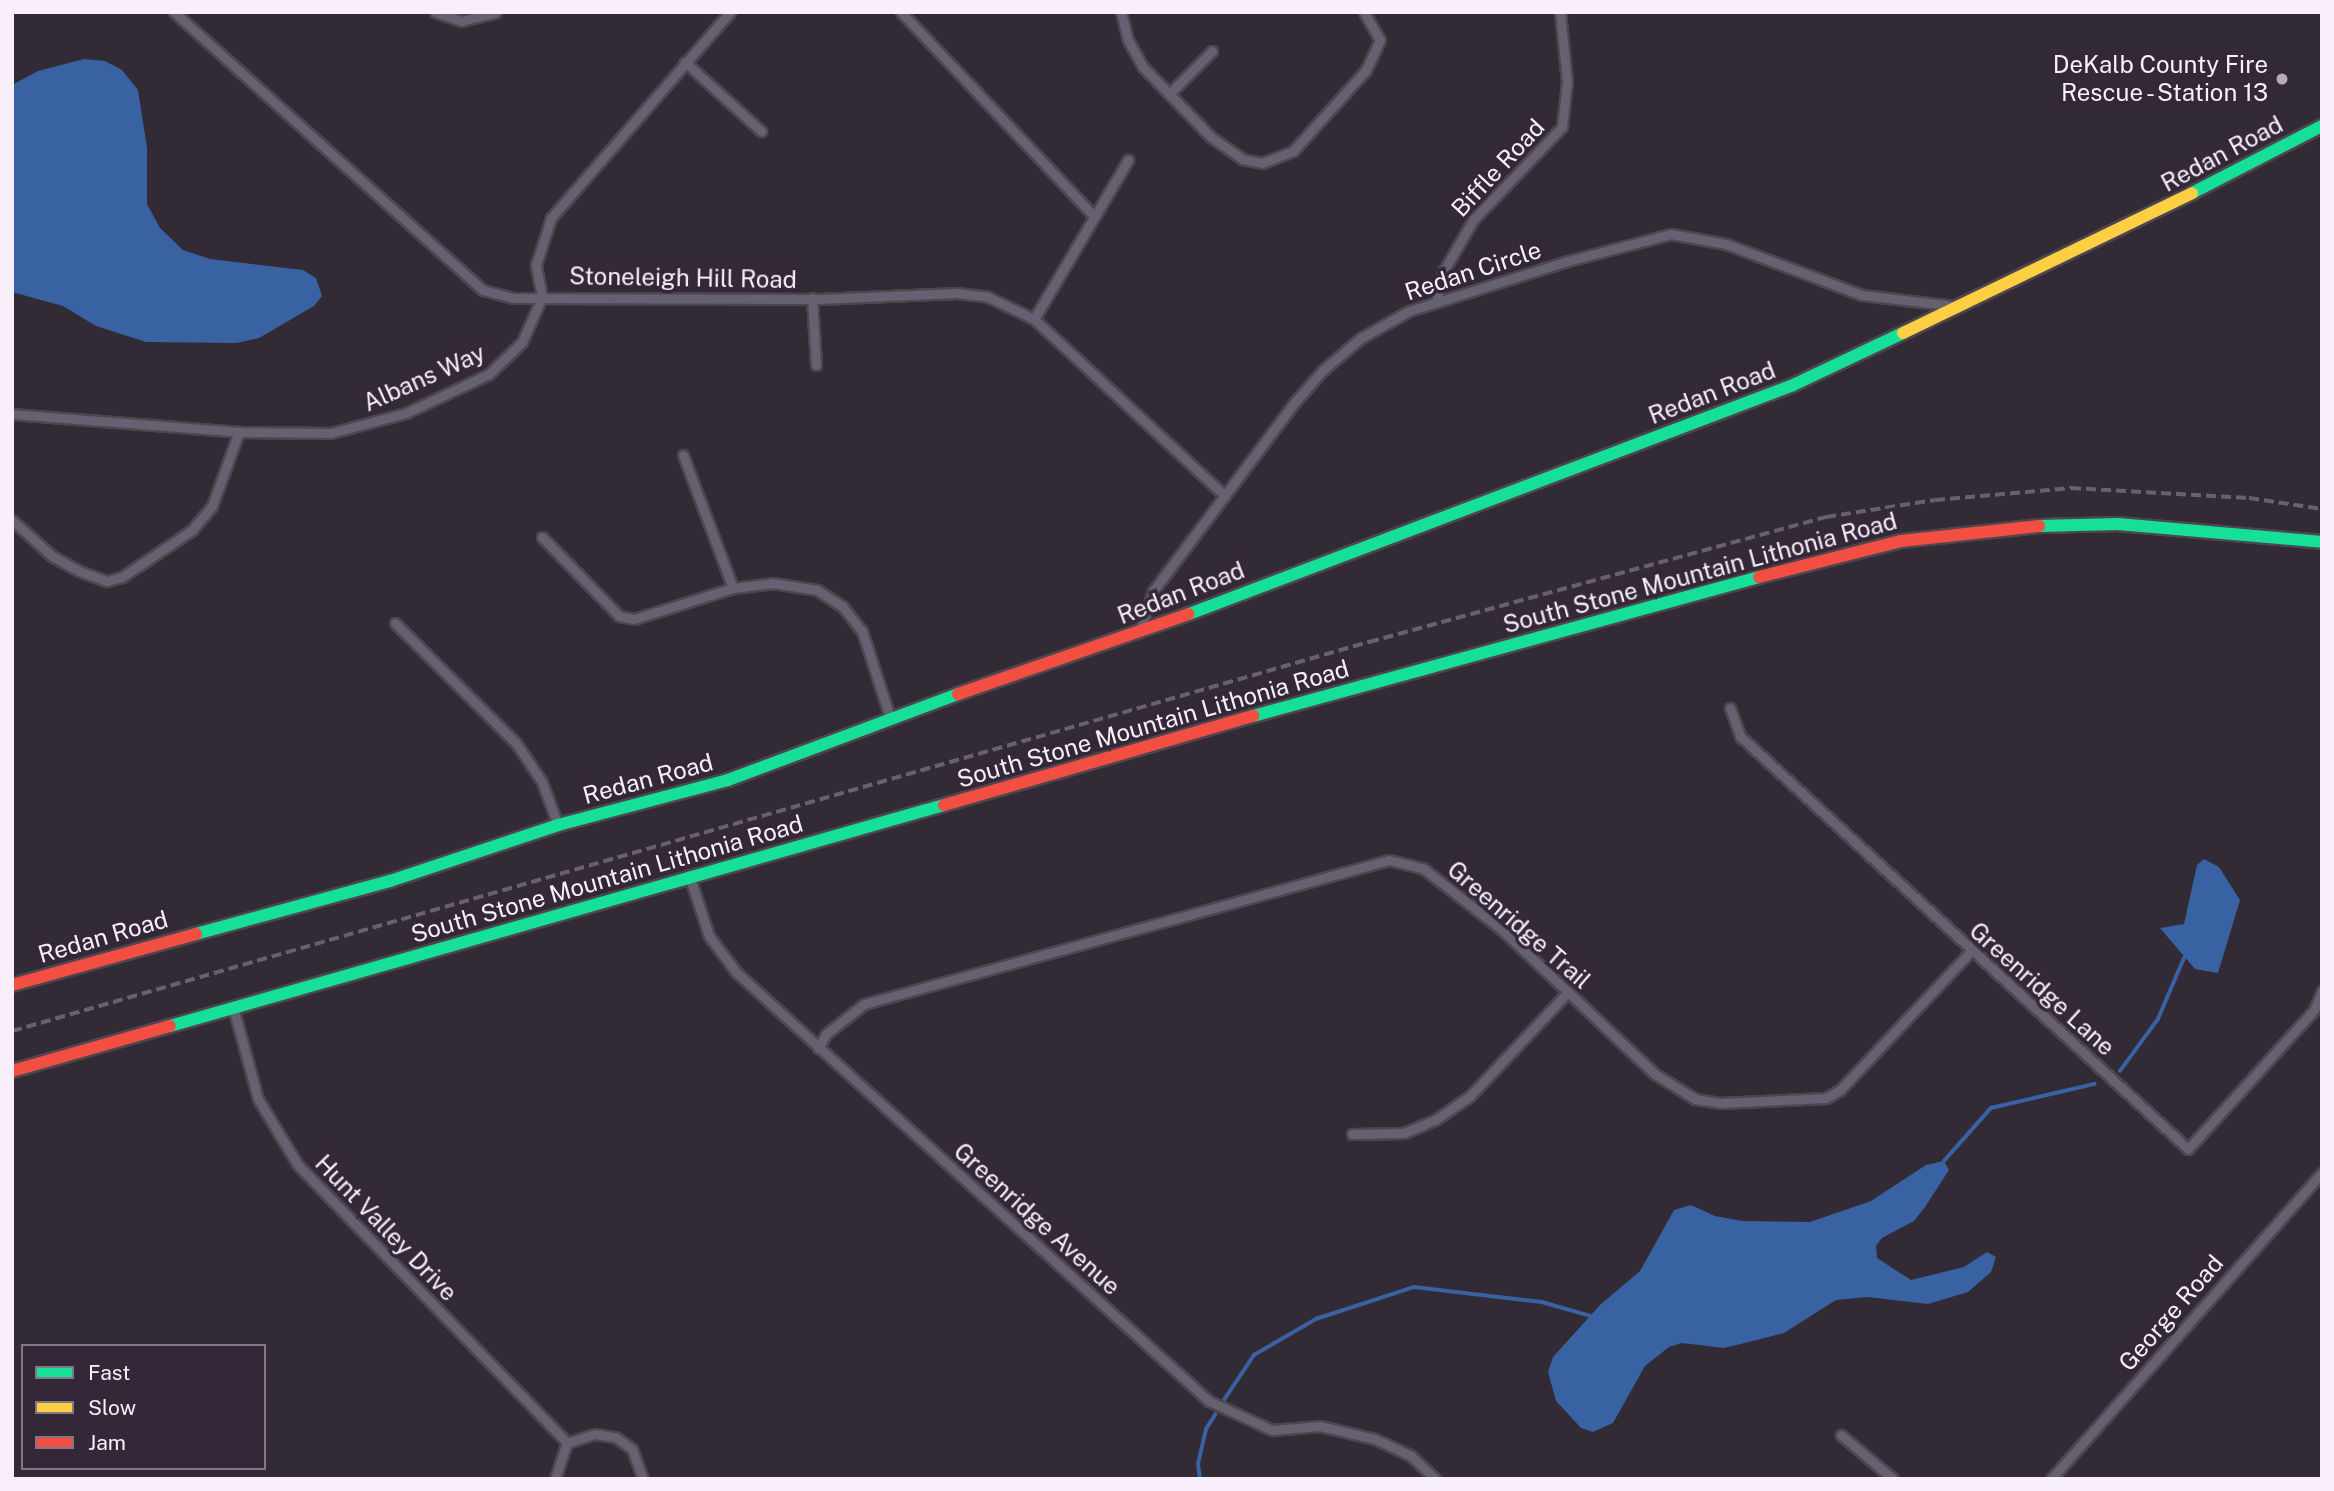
<!DOCTYPE html>
<style>
body{margin:0}
#map{position:relative;width:2334px;height:1491px;overflow:hidden;background:#322a34;font-family:"Public Sans",sans-serif}
div>[style]{position:absolute}
.water>*{inset:0;background:#3862a2}
.stream>*{height:3.5px;margin:-1.75px;padding:0 1.75px;transform-origin:1.75px;border-radius:1.75px;background:#3862a2}
.roads{filter:drop-shadow(2px 0 #4d464f) drop-shadow(-2px 0 #4d464f) drop-shadow(0 2px #4d464f) drop-shadow(0 -2px #4d464f)}
.street>*{height:9px;margin:-4.5px;padding:0 4.5px;transform-origin:4.5px;border-radius:4.5px;background:#656170}
.fast>*{height:12px;margin:-6px;padding:0 6px;transform-origin:6px;border-radius:6px;background:#16e098}
.slow>*{height:12px;margin:-6px;padding:0 6px;transform-origin:6px;border-radius:6px;background:#ffcf43}
.jam>*{height:12px;margin:-6px;padding:0 6px;transform-origin:6px;border-radius:6px;background:#f24e42}
.rail>*{height:3.5px;margin-top:-1.75px;transform-origin:0;background:repeating-linear-gradient(90deg,#68616d 0 10px,transparent 0 15px)}
.dots>*{width:19px;height:19px;translate:-50% -50%;box-sizing:border-box;border:4px solid #342737;border-radius:50%}
span{translate:-50% -50%;white-space:nowrap;text-align:center;line-height:1.15;-webkit-text-stroke:7px #342737;paint-order:stroke}
.poi-label{font-size:24px;color:#f8effa}
.right{translate:-100% -50%;text-align:right}
.street-label{font-size:24px;color:#f8effa}
.frame{position:absolute;inset:0;border:14px solid #f8effa;pointer-events:none}
.legend{position:absolute;left:21px;top:1344px;width:245px;height:126px;box-sizing:border-box;background:#342737;border:2px solid #827785;margin:0;padding:9px 12px;list-style:none;font-size:21px;color:#f8effa}
.legend li{display:flex;align-items:center;gap:14px;height:35px}
.legend b{width:35px;border:2px solid #827785}
</style>
<div id="map">
<div class="water">
<i style="clip-path:polygon(84px 59px,105px 61px,122px 70px,138px 90px,147px 148px,147px 204px,160px 228px,183px 250px,210px 259px,303px 270px,316px 278px,322px 296px,314px 306px,259px 338px,237px 343px,146px 342px,96px 326px,63px 306px,12px 292px,12px 85px,38px 71px)"></i>
<i style="clip-path:polygon(2204px 859px,2219px 867px,2240px 900px,2218px 973px,2195px 969px,2160px 928px,2184px 924px,2197px 865px)"></i>
<i style="clip-path:polygon(1944px 1161px,1949px 1170px,1925px 1207px,1914px 1221px,1882px 1238px,1876px 1246px,1877px 1258px,1911px 1280px,1964px 1267px,1987px 1252px,1996px 1257px,1991px 1272px,1968px 1292px,1928px 1304px,1868px 1297px,1836px 1300px,1784px 1333px,1757px 1340px,1724px 1348px,1682px 1343px,1669px 1347px,1645px 1366px,1613px 1423px,1593px 1432px,1581px 1428px,1556px 1401px,1548px 1372px,1553px 1357px,1600px 1305px,1640px 1271px,1674px 1210px,1691px 1205px,1715px 1216px,1742px 1221px,1810px 1222px,1871px 1201px,1926px 1165px)"></i>
</div>
<div class="stream">
<i style="left:2120px;top:1071px;width:64px;rotate:-53.8deg"></i>
<i style="left:2158px;top:1019px;width:66px;rotate:-66.9deg"></i>
<i style="left:1944px;top:1161px;width:71px;rotate:-48.4deg"></i>
<i style="left:1991px;top:1108px;width:106px;rotate:-13.1deg"></i>
<i style="left:1224px;top:1400px;width:54px;rotate:-56.3deg"></i>
<i style="left:1254px;top:1355px;width:72px;rotate:-30.1deg"></i>
<i style="left:1316px;top:1319px;width:103px;rotate:-18.1deg"></i>
<i style="left:1414px;top:1287px;width:129px;rotate:6.7deg"></i>
<i style="left:1542px;top:1302px;width:51px;rotate:15.9deg"></i>
<i style="left:1200px;top:1479px;width:15px;rotate:-98deg"></i>
<i style="left:1198px;top:1464px;width:36px;rotate:-77deg"></i>
<i style="left:1206px;top:1429px;width:17px;rotate:-57deg"></i>
</div>
<div class="roads">
<div class="street">
<i style="left:174px;top:12px;width:416px;rotate:42deg"></i>
<i style="left:483px;top:290px;width:31px;rotate:15deg"></i>
<i style="left:513px;top:298px;width:306px;rotate:0.2deg"></i>
<i style="left:819px;top:299px;width:138px;rotate:-2.5deg"></i>
<i style="left:957px;top:293px;width:31px;rotate:7deg"></i>
<i style="left:988px;top:297px;width:51px;rotate:25.6deg"></i>
<i style="left:1034px;top:319px;width:260px;rotate:42.8deg"></i>
<i style="left:435px;top:12px;width:28px;rotate:19deg"></i>
<i style="left:461px;top:21px;width:36px;rotate:-14deg"></i>
<i style="left:901px;top:12px;width:279px;rotate:46.6deg"></i>
<i style="left:1121px;top:12px;width:29px;rotate:76deg"></i>
<i style="left:1128px;top:40px;width:31px;rotate:61deg"></i>
<i style="left:1143px;top:67px;width:98px;rotate:45.8deg"></i>
<i style="left:1211px;top:137px;width:38px;rotate:35deg"></i>
<i style="left:1242px;top:159px;width:20px;rotate:11deg"></i>
<i style="left:1262px;top:163px;width:33px;rotate:-21deg"></i>
<i style="left:1293px;top:151px;width:109px;rotate:-48deg"></i>
<i style="left:1366px;top:70px;width:33px;rotate:-65deg"></i>
<i style="left:1380px;top:40px;width:32px;rotate:-120deg"></i>
<i style="left:685px;top:62px;width:103px;rotate:42.2deg"></i>
<i style="left:1171px;top:92px;width:58px;rotate:-45deg"></i>
<i style="left:812px;top:298px;width:67px;rotate:86.6deg"></i>
<i style="left:1436px;top:302px;width:31px;rotate:-77deg"></i>
<i style="left:1443px;top:272px;width:60px;rotate:-60deg"></i>
<i style="left:1473px;top:220px;width:129px;rotate:-46.3deg"></i>
<i style="left:1562px;top:127px;width:45px;rotate:-83.7deg"></i>
<i style="left:1567px;top:82px;width:70px;rotate:-95.7deg"></i>
<i style="left:1034px;top:319px;width:185px;rotate:-59.4deg"></i>
<i style="left:12px;top:414px;width:228px;rotate:4.5deg"></i>
<i style="left:239px;top:432px;width:92px;rotate:0.6deg"></i>
<i style="left:331px;top:433px;width:78px;rotate:-14.9deg"></i>
<i style="left:406px;top:413px;width:92px;rotate:-25.2deg"></i>
<i style="left:489px;top:374px;width:46px;rotate:-44.1deg"></i>
<i style="left:522px;top:342px;width:49px;rotate:-66deg"></i>
<i style="left:542px;top:297px;width:33px;rotate:-101deg"></i>
<i style="left:536px;top:265px;width:49px;rotate:-72.3deg"></i>
<i style="left:551px;top:218px;width:273px;rotate:-49deg"></i>
<i style="left:683px;top:455px;width:142px;rotate:69.4deg"></i>
<i style="left:12px;top:520px;width:54px;rotate:42deg"></i>
<i style="left:52px;top:556px;width:31px;rotate:29deg"></i>
<i style="left:79px;top:571px;width:30px;rotate:20deg"></i>
<i style="left:107px;top:581px;width:16px;rotate:-15deg"></i>
<i style="left:122px;top:577px;width:84px;rotate:-33.9deg"></i>
<i style="left:192px;top:530px;width:31px;rotate:-50deg"></i>
<i style="left:212px;top:506px;width:79px;rotate:-70deg"></i>
<i style="left:542px;top:537px;width:110px;rotate:45.7deg"></i>
<i style="left:619px;top:616px;width:15px;rotate:11deg"></i>
<i style="left:634px;top:619px;width:104px;rotate:-17.4deg"></i>
<i style="left:733px;top:588px;width:39px;rotate:-7deg"></i>
<i style="left:772px;top:583px;width:46px;rotate:8.8deg"></i>
<i style="left:817px;top:590px;width:31px;rotate:33deg"></i>
<i style="left:843px;top:607px;width:31px;rotate:52deg"></i>
<i style="left:862px;top:631px;width:90px;rotate:72deg"></i>
<i style="left:395px;top:623px;width:170px;rotate:44.8deg"></i>
<i style="left:516px;top:743px;width:47px;rotate:56.3deg"></i>
<i style="left:542px;top:782px;width:46px;rotate:69.6deg"></i>
<i style="left:1140px;top:629px;width:40px;rotate:-71.1deg"></i>
<i style="left:1153px;top:591px;width:236px;rotate:-53.1deg"></i>
<i style="left:1295px;top:402px;width:43px;rotate:-48.8deg"></i>
<i style="left:1323px;top:370px;width:50px;rotate:-40.1deg"></i>
<i style="left:1361px;top:338px;width:55px;rotate:-29.4deg"></i>
<i style="left:1409px;top:311px;width:163px;rotate:-17.5deg"></i>
<i style="left:1564px;top:262px;width:111px;rotate:-14.7deg"></i>
<i style="left:1671px;top:234px;width:56px;rotate:10.3deg"></i>
<i style="left:1726px;top:244px;width:145px;rotate:20.6deg"></i>
<i style="left:1862px;top:295px;width:94px;rotate:6.7deg"></i>
<i style="left:1730px;top:708px;width:30px;rotate:70deg"></i>
<i style="left:1740px;top:736px;width:609px;rotate:42.67deg"></i>
<i style="left:2188px;top:1149px;width:188px;rotate:-47.8deg"></i>
<i style="left:2314px;top:1010px;width:21px;rotate:-67deg"></i>
<i style="left:689px;top:875px;width:64px;rotate:71.8deg"></i>
<i style="left:709px;top:936px;width:45px;rotate:53.1deg"></i>
<i style="left:736px;top:972px;width:639px;rotate:42.21deg"></i>
<i style="left:1209px;top:1401px;width:69px;rotate:24.7deg"></i>
<i style="left:1272px;top:1430px;width:48px;rotate:-4.8deg"></i>
<i style="left:1320px;top:1426px;width:57px;rotate:13.3deg"></i>
<i style="left:1375px;top:1439px;width:40px;rotate:25deg"></i>
<i style="left:1411px;top:1456px;width:34px;rotate:43deg"></i>
<i style="left:233px;top:1007px;width:95px;rotate:74.8deg"></i>
<i style="left:258px;top:1099px;width:77px;rotate:58.8deg"></i>
<i style="left:298px;top:1165px;width:387px;rotate:45.9deg"></i>
<i style="left:818px;top:1048px;width:16px;rotate:-60deg"></i>
<i style="left:826px;top:1034px;width:48px;rotate:-38.3deg"></i>
<i style="left:864px;top:1004px;width:544px;rotate:-15.34deg"></i>
<i style="left:1389px;top:860px;width:36px;rotate:14deg"></i>
<i style="left:1424px;top:869px;width:98px;rotate:37.9deg"></i>
<i style="left:1501px;top:929px;width:212px;rotate:43.3deg"></i>
<i style="left:1655px;top:1074px;width:47px;rotate:32deg"></i>
<i style="left:1695px;top:1099px;width:25px;rotate:9deg"></i>
<i style="left:1720px;top:1103px;width:106px;rotate:-2.7deg"></i>
<i style="left:1826px;top:1098px;width:16px;rotate:-30deg"></i>
<i style="left:1840px;top:1090px;width:191px;rotate:-46.7deg"></i>
<i style="left:1352px;top:1134px;width:52px;rotate:-1.1deg"></i>
<i style="left:1404px;top:1133px;width:34px;rotate:-23deg"></i>
<i style="left:1435px;top:1120px;width:42px;rotate:-34.4deg"></i>
<i style="left:1470px;top:1096px;width:143px;rotate:-46.7deg"></i>
<i style="left:1841px;top:1435px;width:68px;rotate:40.2deg"></i>
<i style="left:555px;top:1479px;width:38px;rotate:-72deg"></i>
<i style="left:567px;top:1443px;width:29px;rotate:-18deg"></i>
<i style="left:595px;top:1434px;width:20px;rotate:9deg"></i>
<i style="left:615px;top:1437px;width:21px;rotate:35deg"></i>
<i style="left:632px;top:1449px;width:32px;rotate:70deg"></i>
<i style="left:2051px;top:1479px;width:409px;rotate:-48.5deg"></i>
</div>
<div class="fast">
<i style="left:2192px;top:193px;width:146px;rotate:-27.3deg"></i>
<i style="left:2039px;top:526px;width:79px;rotate:-1.5deg"></i>
<i style="left:2118px;top:524px;width:205px;rotate:5deg"></i>
<i style="left:1189px;top:614px;width:646px;rotate:-20.76deg"></i>
<i style="left:1793px;top:385px;width:122px;rotate:-25.3deg"></i>
<i style="left:1253px;top:716px;width:525px;rotate:-15.36deg"></i>
<i style="left:196px;top:934px;width:201px;rotate:-15.3deg"></i>
<i style="left:390px;top:881px;width:177px;rotate:-18.4deg"></i>
<i style="left:558px;top:825px;width:176px;rotate:-14.8deg"></i>
<i style="left:728px;top:780px;width:246px;rotate:-20.5deg"></i>
<i style="left:170px;top:1026px;width:805px;rotate:-15.94deg"></i>
</div>
<div class="slow">
<i style="left:1903px;top:333px;width:321px;rotate:-25.8deg"></i>
</div>
<div class="jam">
<i style="left:1759px;top:577px;width:146px;rotate:-14.2deg"></i>
<i style="left:1901px;top:541px;width:139px;rotate:-6.2deg"></i>
<i style="left:958px;top:694px;width:244px;rotate:-19.1deg"></i>
<i style="left:944px;top:805px;width:322px;rotate:-16.1deg"></i>
<i style="left:12px;top:985px;width:191px;rotate:-15.5deg"></i>
<i style="left:12px;top:1071px;width:164px;rotate:-15.9deg"></i>
</div>
</div>
<div class="rail">
<i style="left:12px;top:1031px;width:1412px;rotate:-16deg"></i>
<i style="left:1369px;top:642px;width:474px;rotate:-15.3deg"></i>
<i style="left:1826px;top:517px;width:110px;rotate:-8.9deg"></i>
<i style="left:1935px;top:500px;width:137px;rotate:-5deg"></i>
<i style="left:2071px;top:488px;width:178px;rotate:3.2deg"></i>
<i style="left:2249px;top:498px;width:74px;rotate:8.6deg"></i>
</div>
<div class="dots">
<i style="left:2282px;top:79px;background:#b3aab5"></i>
</div>
<div class="poi-label">
<span class="right" style="left:2268px;top:79px">DeKalb County Fire<br>Rescue - Station 13</span>
</div>
<div class="street-label">
<span style="left:2222px;top:154px;rotate:-28deg">Redan Road</span>
<span style="left:1498px;top:168px;rotate:-47deg">Biffle Road</span>
<span style="left:1473px;top:271px;rotate:-18deg">Redan Circle</span>
<span style="left:683px;top:278px;rotate:1deg">Stoneleigh Hill Road</span>
<span style="left:424px;top:378px;rotate:-24deg">Albans Way</span>
<span style="left:1712px;top:393px;rotate:-21deg">Redan Road</span>
<span style="left:1700px;top:573px;rotate:-15deg">South Stone Mountain Lithonia Road</span>
<span style="left:1181px;top:593px;rotate:-21deg">Redan Road</span>
<span style="left:1153px;top:724px;rotate:-16deg">South Stone Mountain Lithonia Road</span>
<span style="left:648px;top:779px;rotate:-15deg">Redan Road</span>
<span style="left:607px;top:879px;rotate:-16deg">South Stone Mountain Lithonia Road</span>
<span style="left:1519px;top:925px;rotate:41deg">Greenridge Trail</span>
<span style="left:103px;top:937px;rotate:-16deg">Redan Road</span>
<span style="left:2042px;top:989px;rotate:42deg">Greenridge Lane</span>
<span style="left:1037px;top:1219px;rotate:42deg">Greenridge Avenue</span>
<span style="left:386px;top:1228px;rotate:46deg">Hunt Valley Drive</span>
<span style="left:2171px;top:1313px;rotate:-49deg">George Road</span>
</div>
<div class="frame"></div>
<ul class="legend">
<li><b style="height:9px;background:#16e098"></b>Fast</li>
<li><b style="height:9px;background:#ffcf43"></b>Slow</li>
<li><b style="height:9px;background:#f24e42"></b>Jam</li>
</ul>
</div>
